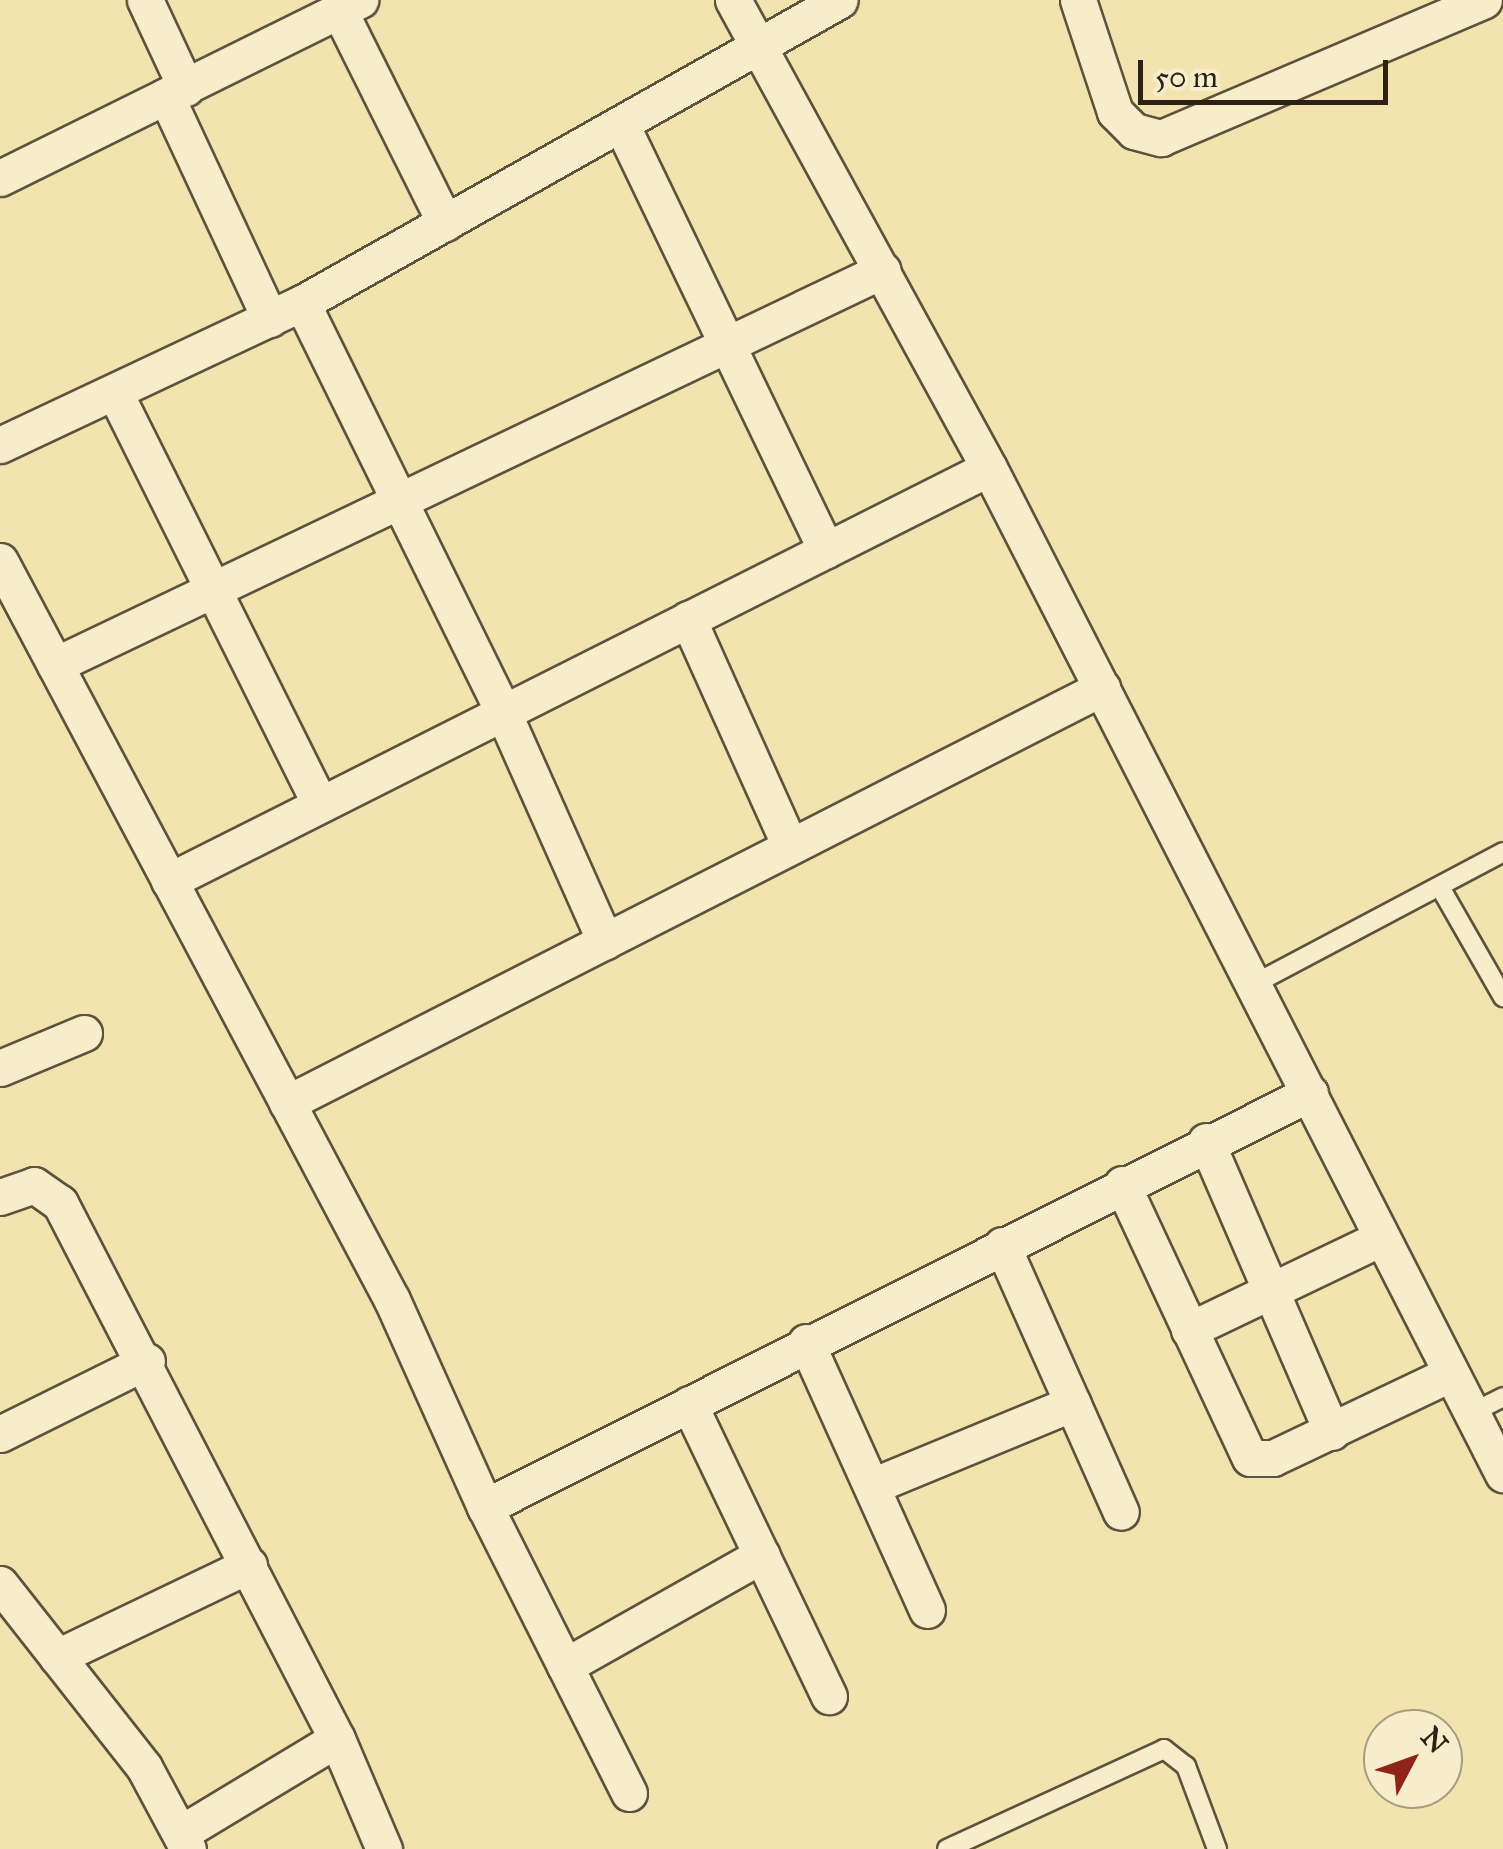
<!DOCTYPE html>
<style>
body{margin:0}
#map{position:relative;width:1503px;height:1849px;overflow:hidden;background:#f2e3af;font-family:"IM FELL Great Primer",serif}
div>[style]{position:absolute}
.roads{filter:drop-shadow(2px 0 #5d523c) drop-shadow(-2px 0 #5d523c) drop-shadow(0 2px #5d523c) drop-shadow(0 -2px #5d523c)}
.service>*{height:18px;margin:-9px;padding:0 9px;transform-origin:9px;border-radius:9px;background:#f7edcb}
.minor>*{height:35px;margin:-17.5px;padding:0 17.5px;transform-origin:17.5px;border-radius:17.5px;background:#f7edcb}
span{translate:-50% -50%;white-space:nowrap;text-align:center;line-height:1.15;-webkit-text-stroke:9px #f7edcb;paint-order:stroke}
.north{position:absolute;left:1363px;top:1709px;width:100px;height:100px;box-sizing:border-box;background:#f7edcb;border:2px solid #a59c82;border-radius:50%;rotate:49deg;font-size:28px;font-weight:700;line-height:40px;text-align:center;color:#2b2215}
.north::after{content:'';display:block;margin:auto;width:35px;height:45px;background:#8f2418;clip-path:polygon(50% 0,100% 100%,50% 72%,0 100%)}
.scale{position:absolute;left:1138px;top:60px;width:250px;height:45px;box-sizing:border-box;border:5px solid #2b2215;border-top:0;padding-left:12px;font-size:30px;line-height:35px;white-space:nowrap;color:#2b2215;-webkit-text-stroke:8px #f7edcb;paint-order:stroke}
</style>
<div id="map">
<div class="roads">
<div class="service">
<i style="left:1440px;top:887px;width:127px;rotate:60.2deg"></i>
<i style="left:1256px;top:983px;width:280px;rotate:-27.9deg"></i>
<i style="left:1472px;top:1413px;width:35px;rotate:-27deg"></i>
<i style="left:947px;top:1849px;width:239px;rotate:-24.7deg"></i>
<i style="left:1164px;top:1749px;width:28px;rotate:38deg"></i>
<i style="left:1186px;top:1766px;width:89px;rotate:69.5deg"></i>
</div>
<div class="minor">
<i style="left:145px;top:0;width:97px;rotate:65deg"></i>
<i style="left:733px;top:0;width:533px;rotate:61.32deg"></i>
<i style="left:989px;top:468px;width:1130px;rotate:62.94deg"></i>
<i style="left:1078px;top:0;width:118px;rotate:71.7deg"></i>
<i style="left:1115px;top:112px;width:27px;rotate:45deg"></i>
<i style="left:1134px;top:131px;width:28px;rotate:15deg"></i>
<i style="left:1161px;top:138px;width:351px;rotate:-23.1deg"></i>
<i style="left:339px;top:10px;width:238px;rotate:63.5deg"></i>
<i style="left:166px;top:96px;width:246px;rotate:65deg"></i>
<i style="left:621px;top:124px;width:473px;rotate:64.3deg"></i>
<i style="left:0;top:178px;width:402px;rotate:-26.3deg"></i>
<i style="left:302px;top:303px;width:456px;rotate:63.8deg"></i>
<i style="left:503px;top:712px;width:251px;rotate:66deg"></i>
<i style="left:116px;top:395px;width:457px;rotate:63.5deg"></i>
<i style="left:0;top:445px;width:334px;rotate:-25.2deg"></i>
<i style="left:302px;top:303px;width:617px;rotate:-29.39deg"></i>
<i style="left:0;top:561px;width:837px;rotate:62.06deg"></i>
<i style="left:392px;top:1300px;width:227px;rotate:65.8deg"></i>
<i style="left:688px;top:619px;width:249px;rotate:65.8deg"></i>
<i style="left:55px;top:665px;width:917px;rotate:-25.5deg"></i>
<i style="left:169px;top:881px;width:918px;rotate:-26.73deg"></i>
<i style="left:0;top:1068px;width:91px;rotate:-22.6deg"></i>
<i style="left:287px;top:1103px;width:915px;rotate:-26.99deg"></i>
<i style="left:1206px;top:1141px;width:317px;rotate:66.6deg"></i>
<i style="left:1122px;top:1184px;width:302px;rotate:65deg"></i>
<i style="left:1250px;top:1458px;width:23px"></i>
<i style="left:1273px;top:1458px;width:196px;rotate:-25.4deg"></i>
<i style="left:0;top:1197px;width:36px;rotate:-19deg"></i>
<i style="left:34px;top:1185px;width:32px;rotate:35deg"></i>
<i style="left:60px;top:1203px;width:603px;rotate:62.67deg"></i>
<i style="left:337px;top:1739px;width:120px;rotate:66.9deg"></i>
<i style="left:1002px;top:1245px;width:292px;rotate:66deg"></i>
<i style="left:1189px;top:1330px;width:213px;rotate:-25.6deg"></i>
<i style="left:806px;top:1342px;width:294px;rotate:65.7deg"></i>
<i style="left:689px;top:1404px;width:324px;rotate:64.4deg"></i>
<i style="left:0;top:1434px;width:164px;rotate:-26.4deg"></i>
<i style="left:872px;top:1486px;width:217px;rotate:-22.4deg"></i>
<i style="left:0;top:1584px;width:233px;rotate:51.8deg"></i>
<i style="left:144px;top:1767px;width:93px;rotate:61.8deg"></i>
<i style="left:57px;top:1657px;width:213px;rotate:-25.6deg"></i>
<i style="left:565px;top:1666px;width:226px;rotate:-29.4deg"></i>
<i style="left:629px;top:1793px;width:320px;rotate:-116.7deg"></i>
<i style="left:485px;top:1507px;width:923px;rotate:-26.65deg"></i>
<i style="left:181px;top:1833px;width:182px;rotate:-31.1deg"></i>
</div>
</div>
<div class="north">N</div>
<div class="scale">50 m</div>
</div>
